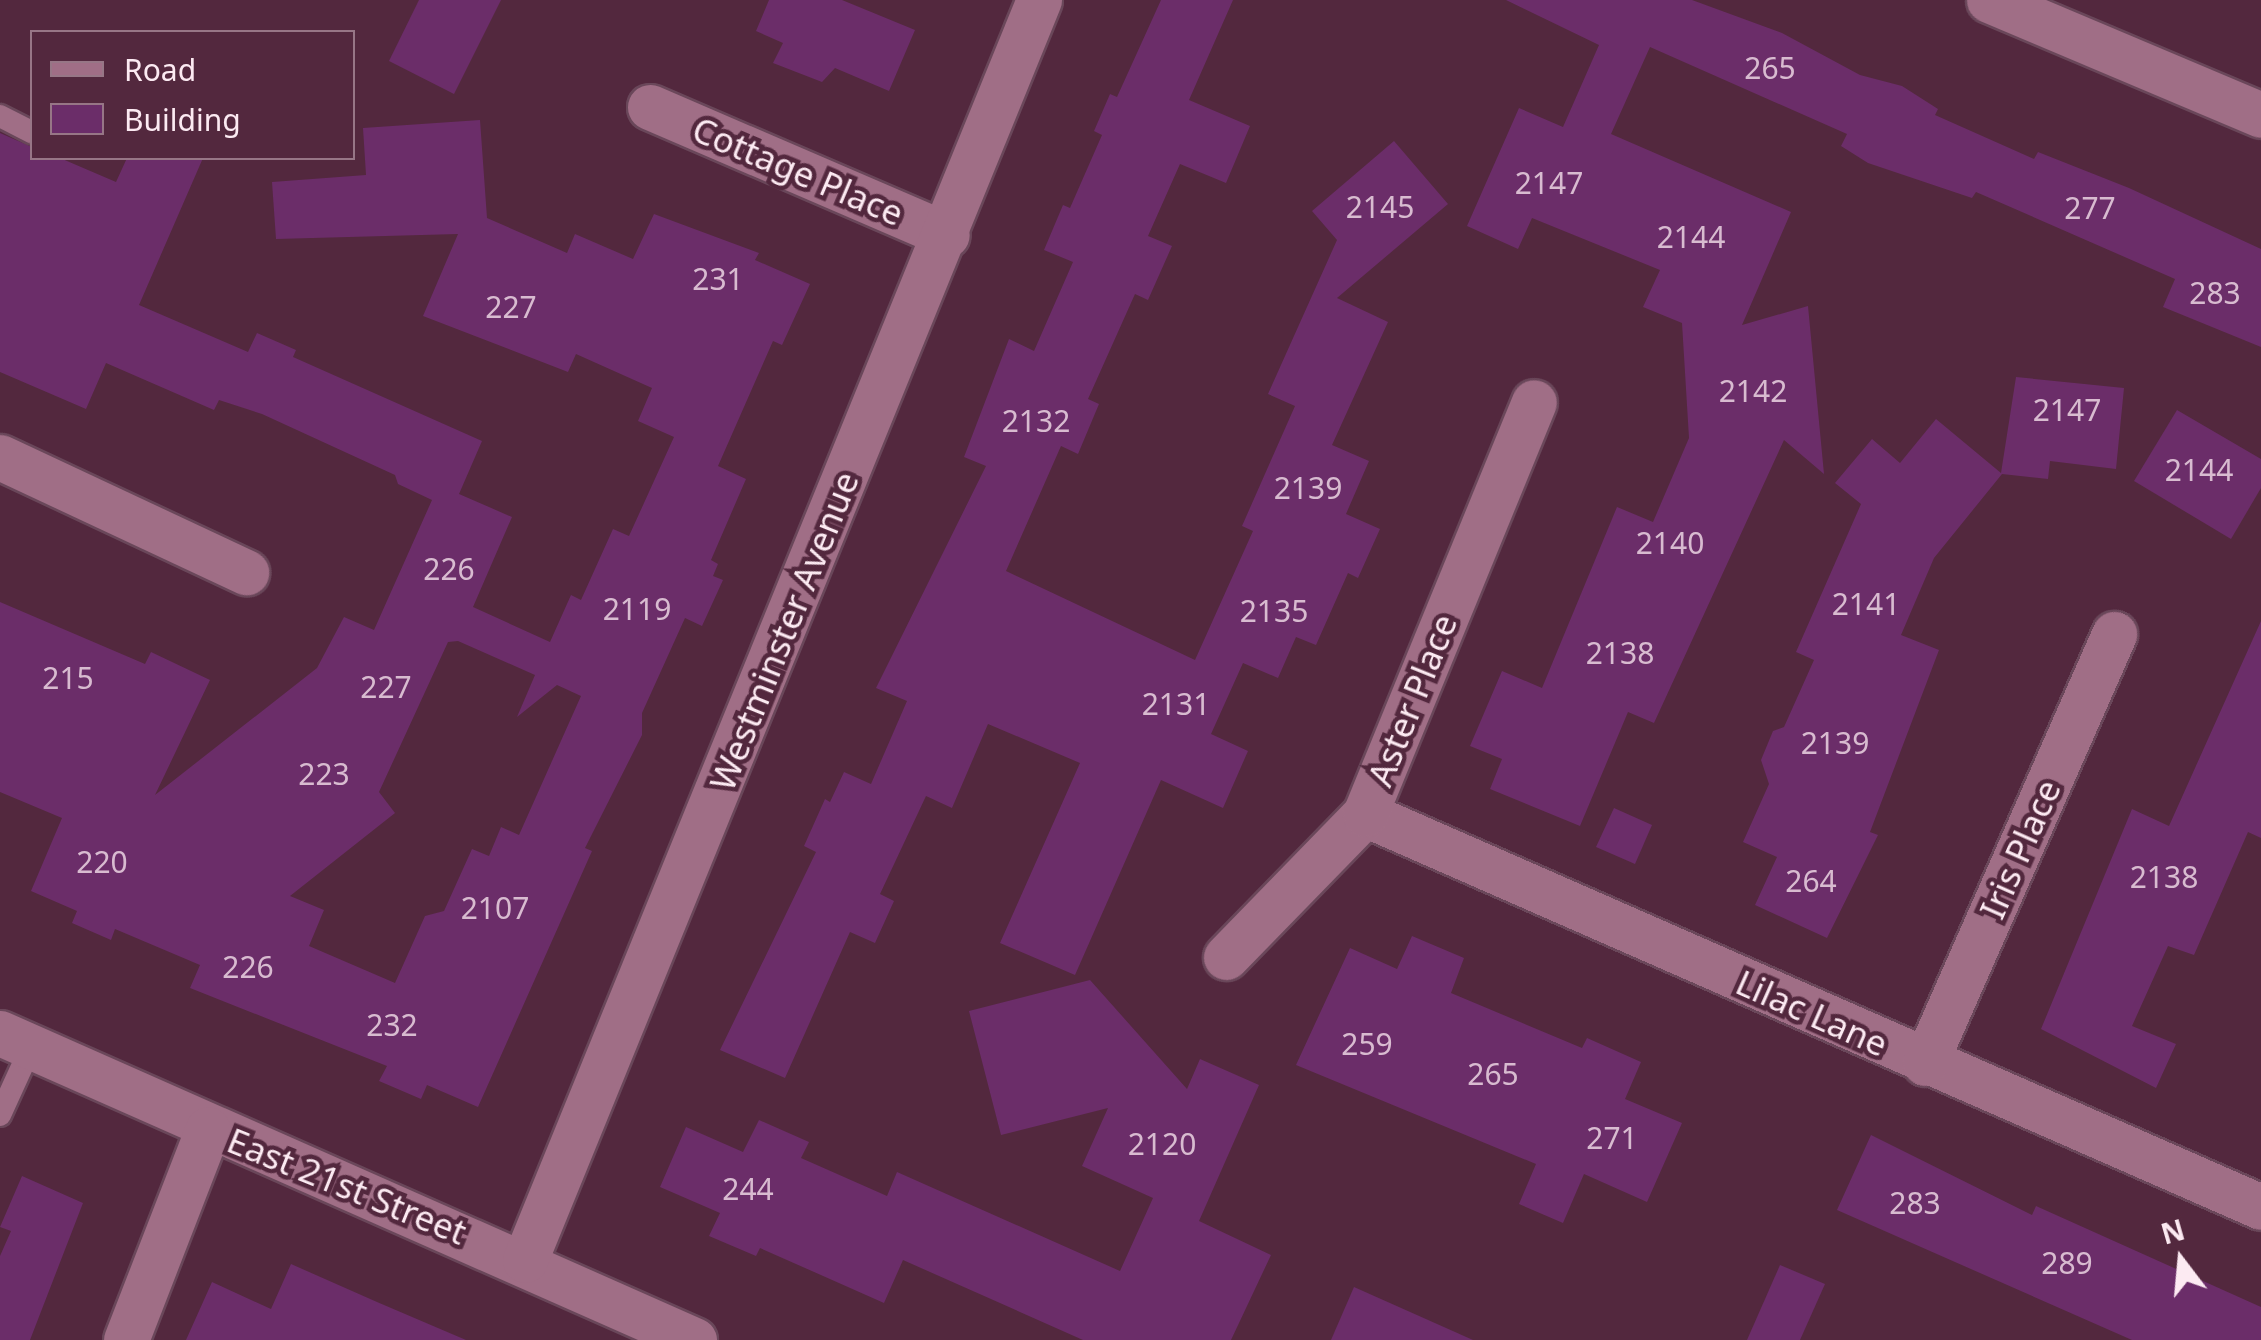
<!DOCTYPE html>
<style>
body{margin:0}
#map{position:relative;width:2261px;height:1340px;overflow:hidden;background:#53283e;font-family:"Noto Sans",sans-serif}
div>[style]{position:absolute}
.building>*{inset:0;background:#6b2d69}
.roads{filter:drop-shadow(2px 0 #6a475a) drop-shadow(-2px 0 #6a475a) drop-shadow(0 2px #6a475a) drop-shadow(0 -2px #6a475a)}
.service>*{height:22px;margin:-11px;padding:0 11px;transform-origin:11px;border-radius:11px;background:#a06e86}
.minor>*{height:45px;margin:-22.5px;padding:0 22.5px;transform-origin:22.5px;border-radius:22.5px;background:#a06e86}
span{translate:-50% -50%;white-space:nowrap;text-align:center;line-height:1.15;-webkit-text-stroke:9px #53283e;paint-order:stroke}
.number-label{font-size:30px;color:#d8bbd0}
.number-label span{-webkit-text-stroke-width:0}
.street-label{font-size:35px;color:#fceaf2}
.legend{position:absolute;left:30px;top:30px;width:325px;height:130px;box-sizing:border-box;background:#53283e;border:2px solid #977686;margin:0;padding:12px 18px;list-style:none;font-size:30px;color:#fceaf2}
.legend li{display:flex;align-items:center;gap:20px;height:50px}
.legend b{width:50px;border:2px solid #977686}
.north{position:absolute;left:2131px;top:1210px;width:100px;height:100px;-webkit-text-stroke:8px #53283e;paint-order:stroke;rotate:344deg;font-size:28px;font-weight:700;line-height:40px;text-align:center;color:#fceaf2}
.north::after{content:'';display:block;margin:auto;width:35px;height:45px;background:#fceaf2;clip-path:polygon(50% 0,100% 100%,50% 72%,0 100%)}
</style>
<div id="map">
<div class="building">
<i style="clip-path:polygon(419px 0,501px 0,454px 94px,389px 61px)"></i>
<i style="clip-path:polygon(769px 0,842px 0,915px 30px,889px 91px,835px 68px,822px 82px,773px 63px,783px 43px,756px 31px)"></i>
<i style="clip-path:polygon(1161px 0,1233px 0,1189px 100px,1250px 126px,1226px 183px,1180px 164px,1148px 236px,1172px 246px,1148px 300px,1135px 294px,1088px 399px,1099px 404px,1078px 454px,1061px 446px,1006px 571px,1195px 660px,1253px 531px,1242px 526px,1295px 406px,1268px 394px,1337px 240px,1312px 211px,1394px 141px,1448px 204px,1337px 298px,1388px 322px,1332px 445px,1369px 461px,1346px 514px,1380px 529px,1358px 578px,1348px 573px,1316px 645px,1296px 637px,1278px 678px,1243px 663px,1211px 734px,1248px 751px,1223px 808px,1161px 780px,1075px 975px,1000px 943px,1080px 763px,988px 724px,952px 808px,926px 796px,880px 894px,894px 901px,875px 943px,850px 932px,785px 1078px,720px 1050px,816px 852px,804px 846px,825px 799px,830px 802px,844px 772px,871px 784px,907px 701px,876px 688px,986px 466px,964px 457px,1009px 339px,1034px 351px,1073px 262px,1044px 250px,1063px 205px,1070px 208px,1102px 135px,1094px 131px,1110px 94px,1117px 97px)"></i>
<i style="clip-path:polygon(1506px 0,1692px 0,1782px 33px,1860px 75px,1902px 86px,1938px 109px,1935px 115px,2034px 159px,2038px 152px,2129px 188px,2261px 249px,2261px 347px,2163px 307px,2175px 279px,1976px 192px,1972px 198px,1868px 163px,1841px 146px,1847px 134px,1650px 47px,1611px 134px,1791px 212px,1742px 325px,1808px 306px,1824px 474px,1784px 440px,1654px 723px,1628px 712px,1580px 826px,1490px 789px,1502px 759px,1470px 746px,1502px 671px,1542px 688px,1617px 507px,1653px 522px,1689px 438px,1682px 323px,1643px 307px,1660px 270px,1532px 218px,1518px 249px,1467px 226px,1519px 108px,1563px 127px,1599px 45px)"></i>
<i style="clip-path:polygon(evenodd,480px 120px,487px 218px,567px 253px,575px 234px,633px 259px,654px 214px,759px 253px,755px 260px,810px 284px,782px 345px,773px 341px,718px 466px,746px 479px,711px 560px,718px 564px,713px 576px,723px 580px,702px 626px,685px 618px,642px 713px,642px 735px,585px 848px,592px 851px,478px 1107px,427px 1085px,421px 1099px,379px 1081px,387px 1066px,190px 988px,200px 965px,115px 929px,111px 940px,72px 923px,77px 911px,31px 891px,62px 818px,0 792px,0 602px,145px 664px,151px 652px,210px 680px,155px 795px,317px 668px,344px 617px,374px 630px,432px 500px,398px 484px,395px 475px,262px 414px,219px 400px,214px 410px,106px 363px,86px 409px,0 372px,0 133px,32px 147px,32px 158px,60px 158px,116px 182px,127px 158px,203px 158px,139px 305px,248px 352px,257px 333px,296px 350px,293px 357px,482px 441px,459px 494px,512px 517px,473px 607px,550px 642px,571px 595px,581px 600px,613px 529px,629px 536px,674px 437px,638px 421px,652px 388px,576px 354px,568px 372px,423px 316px,458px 234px,276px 239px,272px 182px,366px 175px,363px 128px,480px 120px,458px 641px,535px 675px,517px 717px,557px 685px,581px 696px,519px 835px,501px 827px,489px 856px,472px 849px,444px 911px,425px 916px,395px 983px,309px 946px,324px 910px,290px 896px,395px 813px,379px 792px,448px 642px,458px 641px)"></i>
<i style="clip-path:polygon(2016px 377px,2124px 388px,2116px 469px,2050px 461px,2048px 479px,2002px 474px,1934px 558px,1901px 635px,1939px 650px,1870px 832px,1878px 835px,1827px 938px,1755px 905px,1777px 857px,1743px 842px,1769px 784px,1761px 760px,1773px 731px,1784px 727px,1814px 660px,1796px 652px,1861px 504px,1835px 483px,1872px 439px,1900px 463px,1936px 419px,2001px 473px)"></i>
<i style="clip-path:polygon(2177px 410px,2261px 459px,2261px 488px,2231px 539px,2134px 481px)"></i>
<i style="clip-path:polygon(2261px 621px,2261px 838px,2248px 832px,2194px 955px,2168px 946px,2132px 1026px,2176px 1044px,2156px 1088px,2041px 1029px,2132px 809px,2169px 826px)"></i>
<i style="clip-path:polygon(1614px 808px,1652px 825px,1635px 864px,1596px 847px)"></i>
<i style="clip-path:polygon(1412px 936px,1464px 958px,1451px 993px,1582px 1048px,1587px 1038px,1641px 1062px,1625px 1099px,1682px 1123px,1647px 1202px,1584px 1174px,1563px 1223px,1519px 1204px,1536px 1164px,1296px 1065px,1350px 948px,1397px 969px)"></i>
<i style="clip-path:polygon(1090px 980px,1187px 1089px,1200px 1059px,1259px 1085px,1199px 1221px,1271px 1255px,1231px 1340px,1083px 1340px,903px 1260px,884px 1303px,760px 1248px,756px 1256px,709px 1236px,720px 1213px,660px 1187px,686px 1127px,743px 1152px,759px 1120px,809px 1142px,801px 1158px,887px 1196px,897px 1172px,1120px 1271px,1153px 1198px,1082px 1166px,1108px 1108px,1001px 1135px,969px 1011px)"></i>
<i style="clip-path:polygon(1871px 1135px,2032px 1215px,2036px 1206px,2261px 1307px,2261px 1340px,2132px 1340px,1837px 1210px)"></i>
<i style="clip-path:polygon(22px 1176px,83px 1203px,30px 1340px,0 1340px,0 1256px,11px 1231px,0 1227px)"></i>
<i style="clip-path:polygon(291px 1264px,377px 1302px,466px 1340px,186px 1340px,212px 1282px,271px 1309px)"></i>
<i style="clip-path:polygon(1780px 1265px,1825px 1284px,1800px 1340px,1747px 1340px)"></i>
<i style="clip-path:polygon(1354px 1287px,1473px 1340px,1331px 1340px)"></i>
</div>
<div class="roads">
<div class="service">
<i style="left:0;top:116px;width:36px;rotate:27deg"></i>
<i style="left:0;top:1115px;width:75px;rotate:-65.5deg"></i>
</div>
<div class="minor">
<i style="left:1989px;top:0;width:295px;rotate:22.9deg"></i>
<i style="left:650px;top:107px;width:323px;rotate:23.3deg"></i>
<i style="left:0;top:457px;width:272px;rotate:25.1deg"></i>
<i style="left:1365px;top:814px;width:978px;rotate:23.68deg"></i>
<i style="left:1226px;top:957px;width:199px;rotate:-45.8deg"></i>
<i style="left:1365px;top:814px;width:445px;rotate:-67.7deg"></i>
<i style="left:0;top:1033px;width:759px;rotate:23.86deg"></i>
<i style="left:1925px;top:1063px;width:469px;rotate:-66.2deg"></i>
<i style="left:525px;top:1260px;width:1361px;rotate:-67.81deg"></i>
<i style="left:126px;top:1340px;width:226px;rotate:-68.8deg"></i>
</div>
</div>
<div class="number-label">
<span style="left:1770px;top:68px">265</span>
<span style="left:1549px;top:183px">2147</span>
<span style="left:1380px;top:207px">2145</span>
<span style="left:2090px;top:208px">277</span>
<span style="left:1691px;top:237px">2144</span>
<span style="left:718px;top:279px">231</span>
<span style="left:2215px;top:293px">283</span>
<span style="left:511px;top:307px">227</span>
<span style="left:1753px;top:391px">2142</span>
<span style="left:2067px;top:410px">2147</span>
<span style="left:1036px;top:421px">2132</span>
<span style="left:2199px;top:470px">2144</span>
<span style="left:1308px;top:488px">2139</span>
<span style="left:1670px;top:543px">2140</span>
<span style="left:449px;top:569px">226</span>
<span style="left:1866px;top:604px">2141</span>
<span style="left:637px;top:609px">2119</span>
<span style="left:1274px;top:611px">2135</span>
<span style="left:1620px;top:653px">2138</span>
<span style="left:68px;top:678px">215</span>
<span style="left:386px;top:687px">227</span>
<span style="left:1176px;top:704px">2131</span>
<span style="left:1835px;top:743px">2139</span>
<span style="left:324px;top:774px">223</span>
<span style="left:102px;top:862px">220</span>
<span style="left:2164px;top:877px">2138</span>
<span style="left:1811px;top:881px">264</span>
<span style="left:495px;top:908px">2107</span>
<span style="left:248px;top:967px">226</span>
<span style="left:392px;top:1025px">232</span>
<span style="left:1367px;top:1044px">259</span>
<span style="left:1493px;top:1074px">265</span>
<span style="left:1612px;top:1138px">271</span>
<span style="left:1162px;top:1144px">2120</span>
<span style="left:748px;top:1189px">244</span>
<span style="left:1915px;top:1203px">283</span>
<span style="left:2067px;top:1263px">289</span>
</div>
<div class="street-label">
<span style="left:798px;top:171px;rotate:23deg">Cottage Place</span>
<span style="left:784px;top:631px;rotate:-68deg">Westminster Avenue</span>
<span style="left:1412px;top:700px;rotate:-68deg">Aster Place</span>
<span style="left:2020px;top:849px;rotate:-66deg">Iris Place</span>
<span style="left:1812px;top:1013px;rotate:24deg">Lilac Lane</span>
<span style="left:347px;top:1186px;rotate:22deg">East 21st Street</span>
</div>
<ul class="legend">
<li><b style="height:12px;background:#a06e86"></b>Road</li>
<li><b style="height:28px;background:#6b2d69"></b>Building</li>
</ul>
<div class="north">N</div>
</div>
